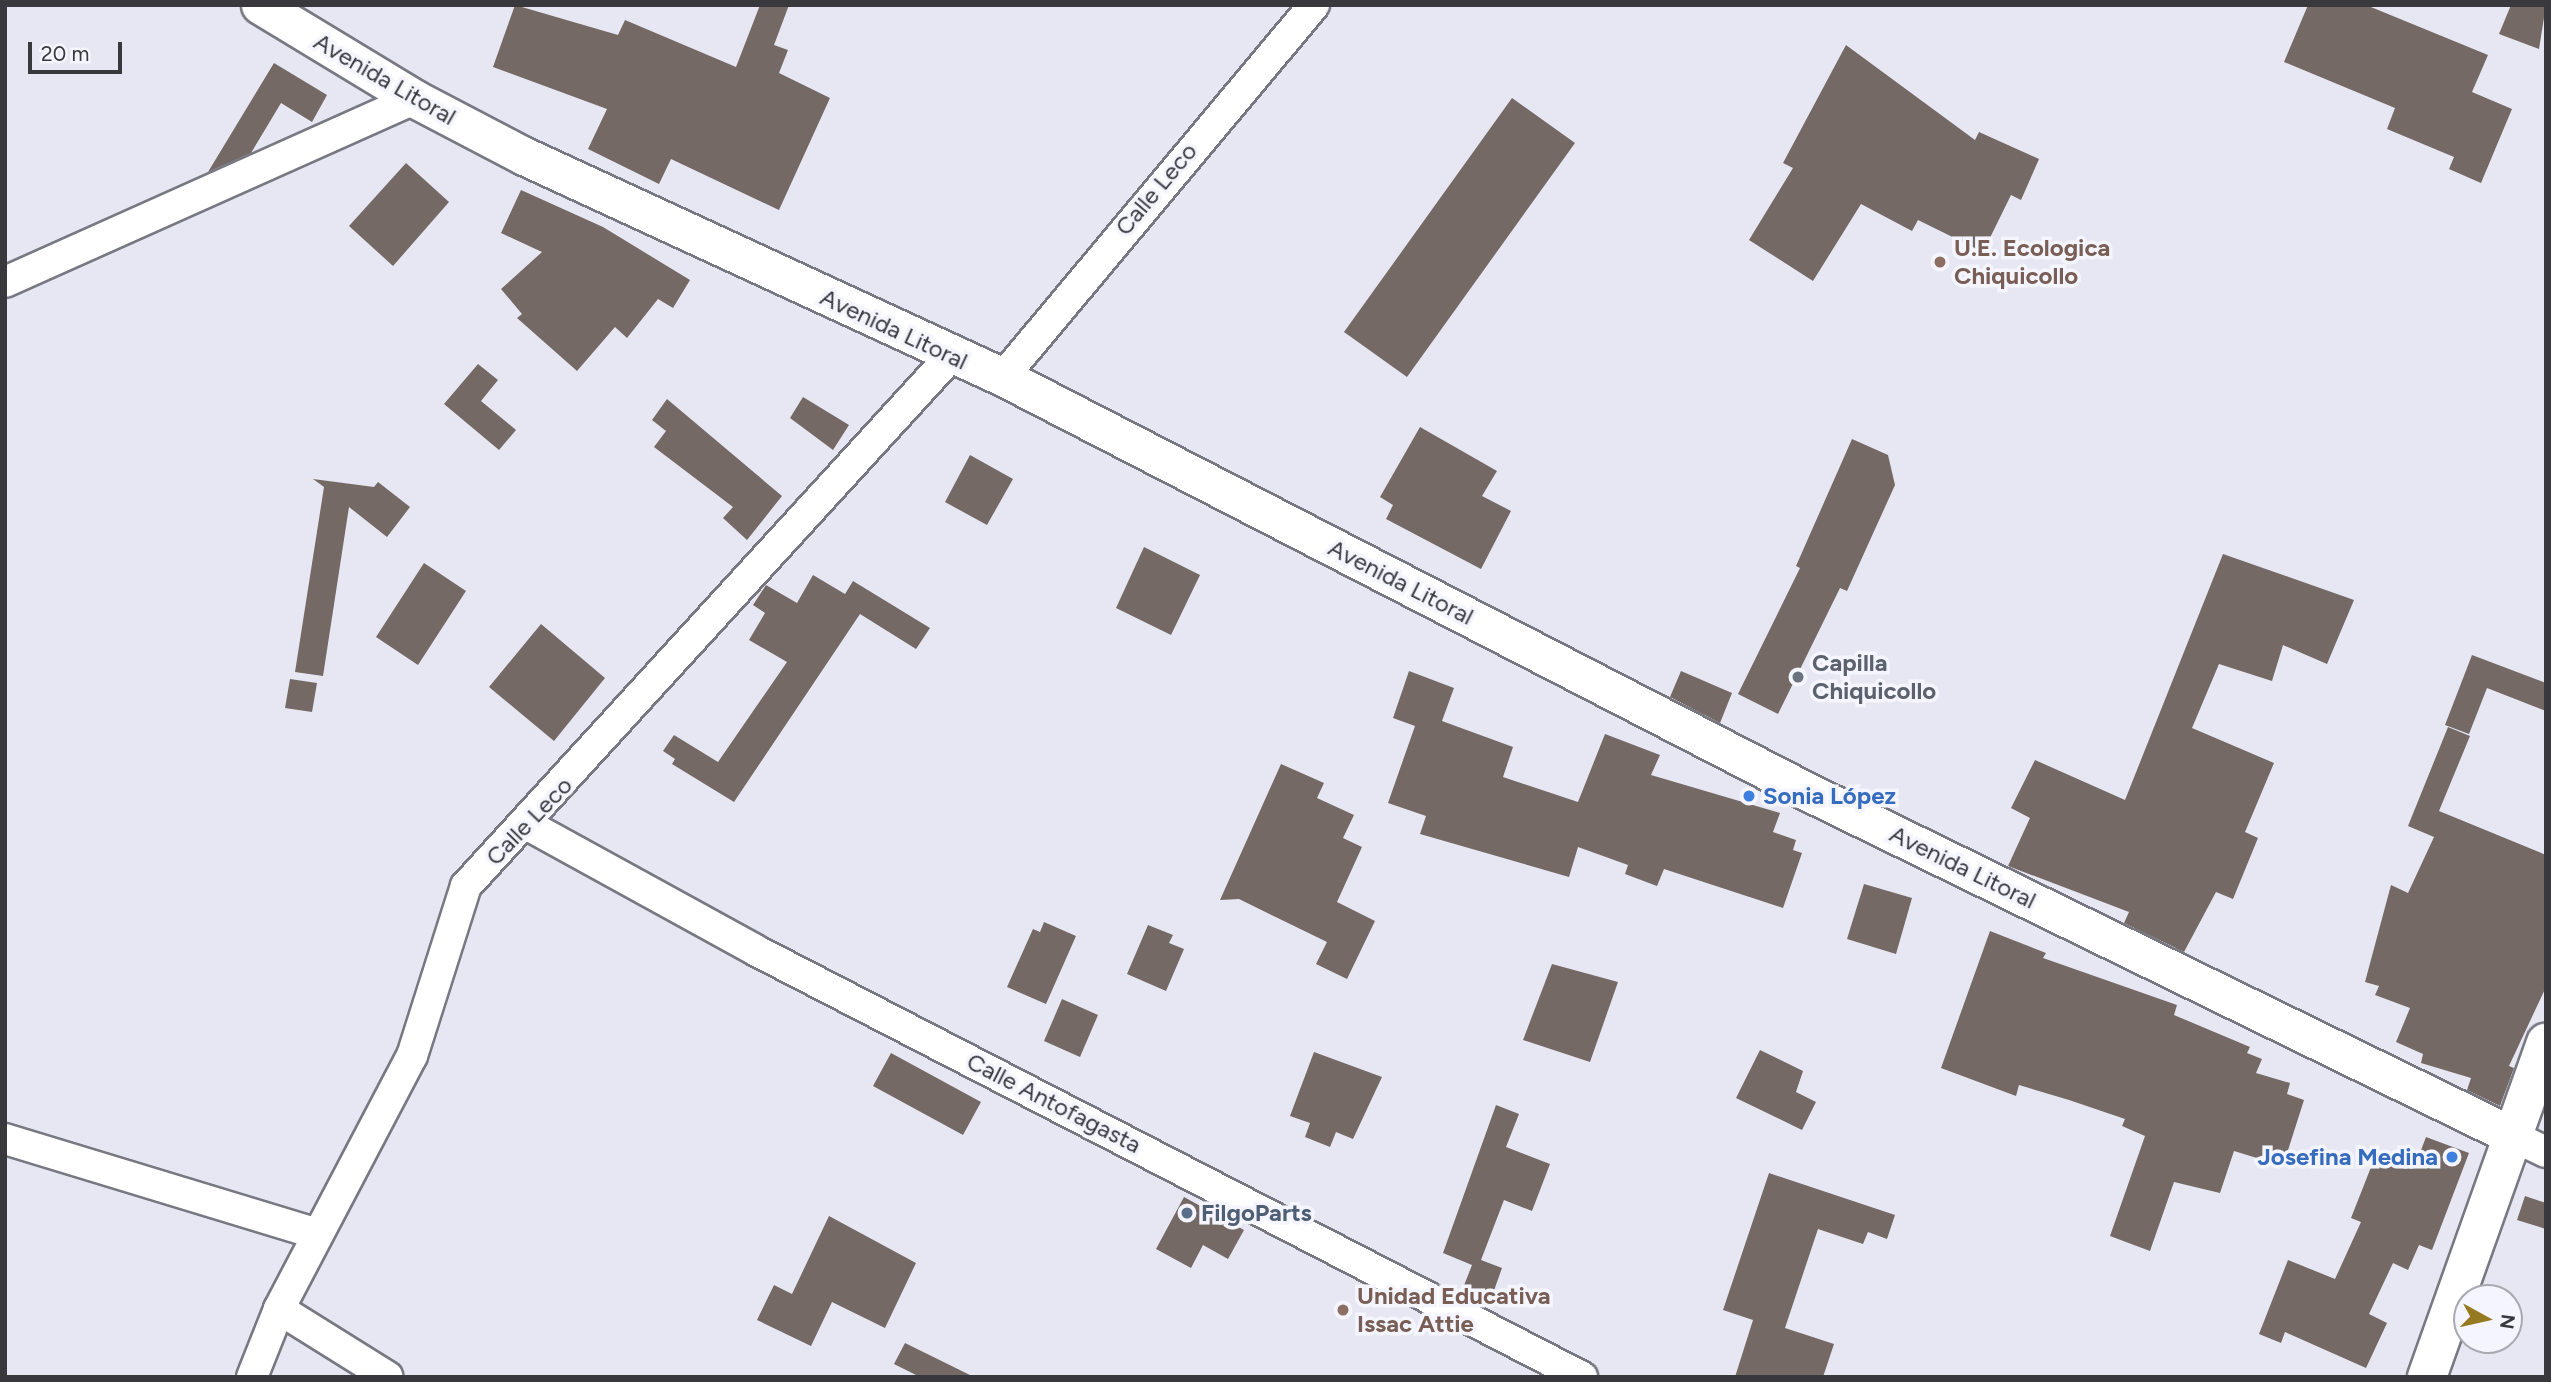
<!DOCTYPE html>
<meta charset="utf-8">
<style>
body{margin:0}
#map{position:relative;width:2551px;height:1382px;overflow:hidden;background:#e7e7f3;font-family:Figtree,sans-serif}
div>[style]{position:absolute}
.building>*{inset:0;background:#746964}
.roads{filter:drop-shadow(2px 0 #777882) drop-shadow(-2px 0 #777882) drop-shadow(0 2px #777882) drop-shadow(0 -2px #777882)}
.minor>*{height:30px;margin:-15px;padding:0 15px;transform-origin:15px;border-radius:15px;background:#fff}
.tertiary>*{height:37px;margin:-18.5px;padding:0 18.5px;transform-origin:18.5px;border-radius:18.5px;background:#fff}
.secondary>*{height:38px;margin:-19px;padding:0 19px;transform-origin:19px;border-radius:19px;background:#fff}
.dots>*{width:19px;height:19px;translate:-50% -50%;box-sizing:border-box;border:4px solid #f4f5fe;border-radius:50%}
span{translate:-50% -50%;white-space:nowrap;text-align:center;line-height:1.15;-webkit-text-stroke:7px #f4f5fe;paint-order:stroke}
.street-label{font-size:24px;color:#38383d}
.education-label{font-size:24px;color:#785e54;font-weight:700}
.left{translate:0 -50%;text-align:left}
.worship-label{font-size:24px;color:#5b616d;font-weight:700}
.shop-label{font-size:24px;color:#366cbe;font-weight:700}
.right{translate:-100% -50%;text-align:right}
.service-label{font-size:24px;color:#4e5e75;font-weight:700}
.frame{position:absolute;inset:0;border:7px solid #38383d;pointer-events:none}
.north{position:absolute;left:2453px;top:1284px;width:70px;height:70px;box-sizing:border-box;background:#f4f5fe;border:2px solid #a9a9b1;border-radius:50%;rotate:98deg;font-size:19px;font-weight:700;line-height:28px;text-align:center;color:#38383d}
.north::after{content:'';display:block;margin:auto;width:24px;height:32px;background:#957a22;clip-path:polygon(50% 0,100% 100%,50% 72%,0 100%)}
.scale{position:absolute;left:28px;top:42px;width:94px;height:32px;box-sizing:border-box;border:4px solid #38383d;border-top:0;padding-left:9px;font-size:21px;line-height:24px;white-space:nowrap;color:#38383d;-webkit-text-stroke:5px #f4f5fe;paint-order:stroke}
</style>
<div id="map">
<div class="building">
<i style="clip-path:polygon(515px 5px,618px 35px,625px 20px,736px 67px,760px 5px,789px 5px,774px 45px,788px 50px,779px 73px,830px 98px,779px 210px,671px 159px,659px 184px,588px 149px,607px 109px,493px 67px)"></i>
<i style="clip-path:polygon(2308px 5px,2366px 5px,2488px 55px,2472px 92px,2512px 109px,2481px 183px,2449px 169px,2454px 157px,2387px 129px,2395px 108px,2284px 62px)"></i>
<i style="clip-path:polygon(2511px 5px,2546px 5px,2539px 49px,2499px 34px)"></i>
<i style="clip-path:polygon(1846px 45px,1975px 140px,1979px 132px,2039px 159px,2021px 200px,2011px 195px,1983px 252px,1918px 220px,1912px 231px,1861px 204px,1813px 281px,1749px 240px,1793px 168px,1783px 163px)"></i>
<i style="clip-path:polygon(274px 63px,327px 95px,312px 122px,281px 103px,251px 153px,208px 172px)"></i>
<i style="clip-path:polygon(1512px 98px,1575px 143px,1407px 377px,1344px 332px)"></i>
<i style="clip-path:polygon(406px 163px,449px 202px,393px 266px,349px 226px)"></i>
<i style="clip-path:polygon(521px 190px,603px 227px,690px 280px,673px 308px,658px 299px,627px 338px,615px 327px,577px 371px,517px 318px,522px 314px,501px 289px,542px 252px,501px 233px)"></i>
<i style="clip-path:polygon(478px 364px,498px 380px,481px 401px,516px 430px,499px 450px,444px 404px)"></i>
<i style="clip-path:polygon(803px 397px,849px 425px,833px 450px,790px 418px)"></i>
<i style="clip-path:polygon(667px 399px,782px 496px,747px 540px,723px 518px,733px 507px,654px 447px,666px 431px,652px 420px)"></i>
<i style="clip-path:polygon(1420px 427px,1497px 471px,1482px 496px,1511px 511px,1481px 569px,1386px 519px,1393px 505px,1380px 497px)"></i>
<i style="clip-path:polygon(1852px 439px,1888px 455px,1895px 485px,1847px 591px,1840px 588px,1778px 714px,1738px 694px,1800px 568px,1796px 566px)"></i>
<i style="clip-path:polygon(970px 455px,1013px 479px,987px 525px,945px 502px)"></i>
<i style="clip-path:polygon(313px 479px,374px 487px,378px 482px,410px 507px,387px 537px,349px 507px,323px 676px,295px 672px,324px 487px)"></i>
<i style="clip-path:polygon(1144px 547px,1200px 575px,1171px 635px,1116px 608px)"></i>
<i style="clip-path:polygon(2223px 554px,2354px 600px,2327px 664px,2283px 645px,2272px 681px,2219px 664px,2192px 728px,2274px 763px,2245px 832px,2258px 838px,2233px 899px,2216px 892px,2184px 952px,2124px 923px,2129px 912px,2008px 866px,2030px 818px,2011px 808px,2035px 760px,2125px 800px)"></i>
<i style="clip-path:polygon(424px 563px,466px 591px,418px 665px,376px 637px)"></i>
<i style="clip-path:polygon(813px 575px,845px 594px,853px 581px,930px 628px,916px 649px,860px 614px,734px 802px,672px 764px,675px 759px,663px 751px,674px 735px,718px 762px,787px 662px,749px 640px,765px 613px,753px 605px,766px 585px,797px 603px)"></i>
<i style="clip-path:polygon(541px 624px,605px 678px,554px 741px,489px 687px)"></i>
<i style="clip-path:polygon(2472px 655px,2546px 683px,2546px 711px,2487px 688px,2469px 734px,2445px 725px)"></i>
<i style="clip-path:polygon(1409px 671px,1454px 688px,1442px 721px,1513px 747px,1503px 777px,1578px 802px,1605px 734px,1660px 755px,1651px 775px,1780px 813px,1773px 832px,1796px 840px,1793px 850px,1802px 853px,1783px 908px,1664px 869px,1657px 886px,1625px 874px,1628px 865px,1578px 847px,1569px 877px,1420px 834px,1426px 816px,1388px 803px,1415px 726px,1393px 718px)"></i>
<i style="clip-path:polygon(1681px 671px,1732px 693px,1720px 723px,1670px 697px)"></i>
<i style="clip-path:polygon(290px 679px,317px 683px,312px 712px,285px 708px)"></i>
<i style="clip-path:polygon(2448px 727px,2470px 736px,2439px 811px,2546px 855px,2546px 987px,2509px 1066px,2514px 1068px,2500px 1106px,2467px 1090px,2471px 1078px,2421px 1063px,2423px 1054px,2396px 1042px,2410px 1008px,2375px 995px,2379px 986px,2365px 982px,2391px 885px,2408px 893px,2434px 837px,2408px 826px)"></i>
<i style="clip-path:polygon(1281px 764px,1324px 783px,1317px 798px,1354px 815px,1343px 838px,1362px 847px,1337px 902px,1375px 921px,1347px 979px,1316px 964px,1327px 942px,1239px 899px,1220px 900px)"></i>
<i style="clip-path:polygon(1864px 884px,1912px 898px,1896px 954px,1847px 939px)"></i>
<i style="clip-path:polygon(1044px 922px,1076px 936px,1046px 1004px,1007px 987px,1033px 929px,1040px 932px)"></i>
<i style="clip-path:polygon(1148px 925px,1173px 935px,1169px 943px,1184px 949px,1166px 991px,1127px 974px)"></i>
<i style="clip-path:polygon(1990px 931px,2046px 953px,2043px 958px,2177px 1005px,2174px 1015px,2250px 1047px,2247px 1053px,2262px 1059px,2256px 1073px,2290px 1083px,2287px 1094px,2304px 1100px,2283px 1166px,2234px 1151px,2220px 1193px,2174px 1182px,2150px 1251px,2110px 1236px,2145px 1136px,2122px 1126px,2125px 1119px,2069px 1100px,2019px 1085px,2016px 1096px,1941px 1068px)"></i>
<i style="clip-path:polygon(1552px 964px,1618px 982px,1590px 1062px,1523px 1040px)"></i>
<i style="clip-path:polygon(1062px 999px,1098px 1015px,1080px 1057px,1044px 1041px)"></i>
<i style="clip-path:polygon(1760px 1050px,1803px 1071px,1796px 1092px,1816px 1102px,1802px 1130px,1736px 1098px)"></i>
<i style="clip-path:polygon(1314px 1052px,1382px 1077px,1353px 1139px,1336px 1132px,1330px 1147px,1305px 1137px,1310px 1123px,1290px 1116px)"></i>
<i style="clip-path:polygon(891px 1053px,981px 1102px,963px 1135px,873px 1086px)"></i>
<i style="clip-path:polygon(1496px 1105px,1519px 1114px,1506px 1147px,1550px 1164px,1532px 1211px,1504px 1200px,1481px 1260px,1502px 1268px,1491px 1299px,1463px 1288px,1472px 1265px,1443px 1253px)"></i>
<i style="clip-path:polygon(2426px 1137px,2469px 1153px,2432px 1250px,2419px 1245px,2408px 1270px,2393px 1263px,2369px 1314px,2387px 1323px,2366px 1368px,2285px 1332px,2281px 1343px,2259px 1334px,2288px 1260px,2335px 1279px,2361px 1222px,2351px 1218px,2375px 1157px,2415px 1166px)"></i>
<i style="clip-path:polygon(1769px 1173px,1895px 1215px,1887px 1239px,1868px 1232px,1863px 1244px,1818px 1229px,1785px 1328px,1834px 1344px,1823px 1377px,1735px 1377px,1753px 1320px,1723px 1310px)"></i>
<i style="clip-path:polygon(2525px 1196px,2546px 1203px,2546px 1229px,2517px 1220px)"></i>
<i style="clip-path:polygon(1184px 1197px,1244px 1230px,1228px 1259px,1203px 1245px,1191px 1268px,1156px 1249px)"></i>
<i style="clip-path:polygon(829px 1216px,916px 1263px,885px 1328px,832px 1302px,811px 1346px,757px 1320px,774px 1285px,792px 1294px)"></i>
<i style="clip-path:polygon(905px 1343px,974px 1377px,920px 1377px,894px 1364px)"></i>
</div>
<div class="roads">
<div class="minor">
<i style="left:5px;top:282px;width:449px;rotate:-24.1deg"></i>
<i style="left:1003px;top:377px;width:485px;rotate:-50.1deg"></i>
<i style="left:528px;top:825px;width:259px;rotate:28.8deg"></i>
<i style="left:755px;top:950px;width:931px;rotate:27.31deg"></i>
<i style="left:2511px;top:1135px;width:39px;rotate:26deg"></i>
<i style="left:5px;top:1139px;width:326px;rotate:16.9deg"></i>
<i style="left:279px;top:1309px;width:128px;rotate:32deg"></i>
<i style="left:252px;top:1377px;width:73px;rotate:-68.3deg"></i>
<i style="left:279px;top:1309px;width:286px;rotate:-62.3deg"></i>
<i style="left:412px;top:1056px;width:178px;rotate:-72.4deg"></i>
<i style="left:466px;top:886px;width:717px;rotate:-47.54deg"></i>
</div>
<div class="tertiary">
<i style="left:260px;top:5px;width:181px;rotate:31.2deg"></i>
<i style="left:415px;top:99px;width:123px;rotate:27.6deg"></i>
<i style="left:524px;top:156px;width:528px;rotate:24.77deg"></i>
<i style="left:1003px;top:377px;width:903px;rotate:27.27deg"></i>
<i style="left:1806px;top:791px;width:784px;rotate:26.01deg"></i>
</div>
<div class="secondary">
<i style="left:2427px;top:1377px;width:355px;rotate:-70.4deg"></i>
</div>
</div>
<div class="dots">
<i style="left:1940px;top:262px;background:#8d6e63"></i>
<i style="left:1798px;top:677px;background:#6b7280"></i>
<i style="left:1749px;top:796px;background:#3f7fe0"></i>
<i style="left:2452px;top:1157px;background:#3f7fe0"></i>
<i style="left:1187px;top:1213px;background:#5c6f8a"></i>
<i style="left:1343px;top:1310px;background:#8d6e63"></i>
</div>
<div class="street-label">
<span style="left:385px;top:79px;rotate:30deg">Avenida Litoral</span>
<span style="left:1156px;top:189px;rotate:-50deg">Calle Leco</span>
<span style="left:894px;top:329px;rotate:25deg">Avenida Litoral</span>
<span style="left:1401px;top:582px;rotate:27deg">Avenida Litoral</span>
<span style="left:529px;top:821px;rotate:-46deg">Calle Leco</span>
<span style="left:1963px;top:867px;rotate:26deg">Avenida Litoral</span>
<span style="left:1054px;top:1103px;rotate:27deg">Calle Antofagasta</span>
</div>
<div class="education-label">
<span class="left" style="left:1954px;top:262px">U.E. Ecologica<br>Chiquicollo</span>
<span class="left" style="left:1357px;top:1310px">Unidad Educativa<br>Issac Attie</span>
</div>
<div class="worship-label">
<span class="left" style="left:1812px;top:677px">Capilla<br>Chiquicollo</span>
</div>
<div class="shop-label">
<span class="left" style="left:1763px;top:796px">Sonia López</span>
<span class="right" style="left:2438px;top:1157px">Josefina Medina</span>
</div>
<div class="service-label">
<span class="left" style="left:1201px;top:1213px">FilgoParts</span>
</div>
<div class="frame"></div>
<div class="north">N</div>
<div class="scale">20 m</div>
</div>
